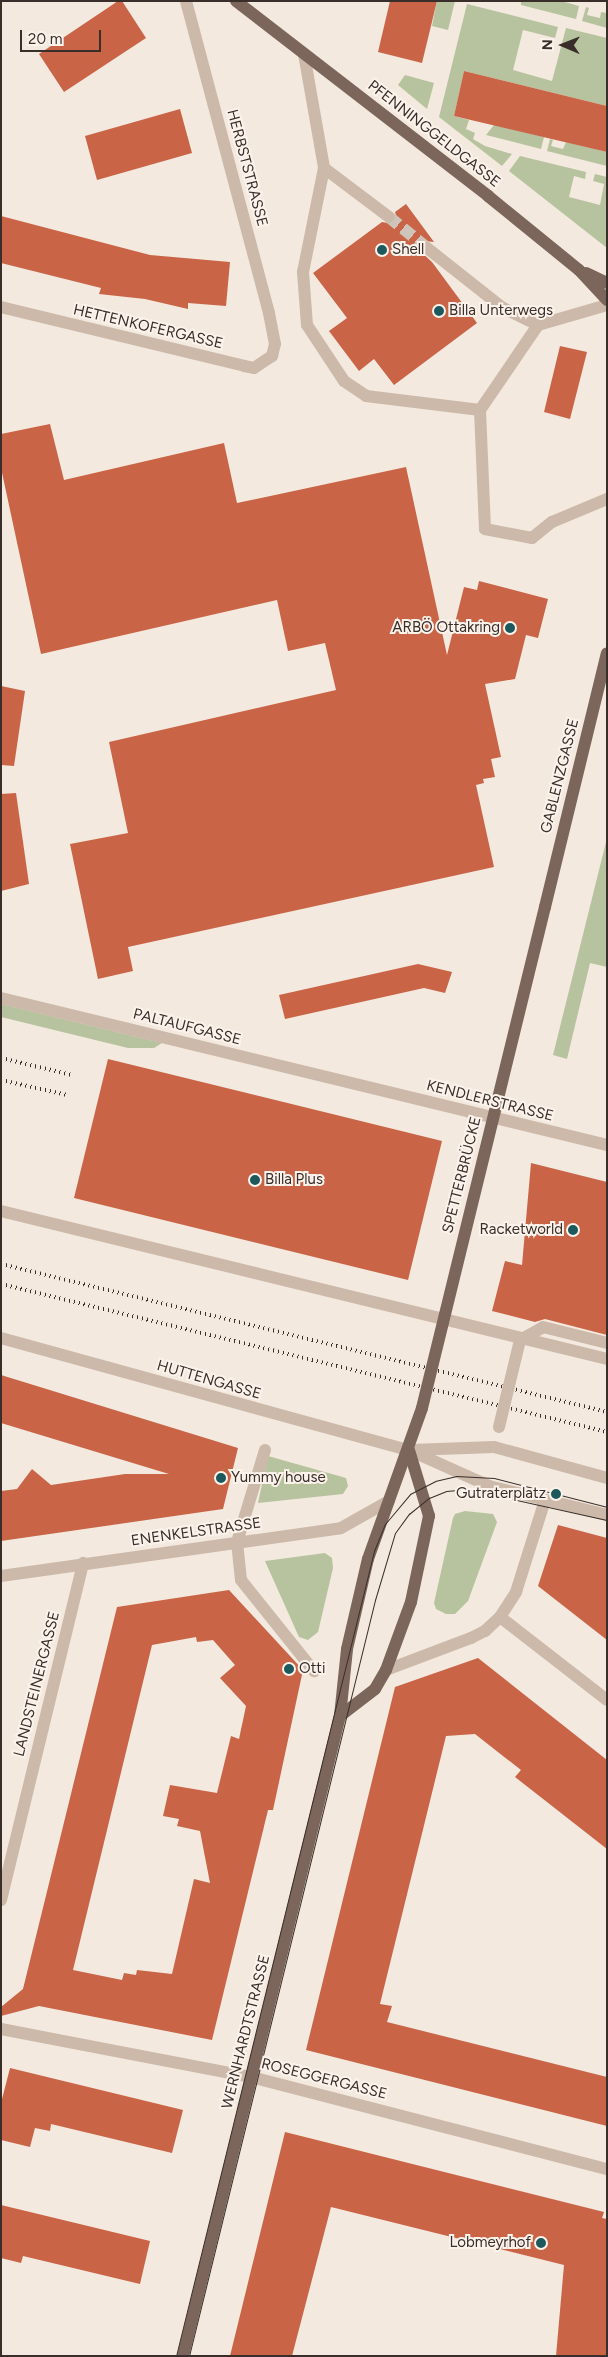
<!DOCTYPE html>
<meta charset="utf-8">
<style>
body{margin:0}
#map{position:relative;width:608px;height:2357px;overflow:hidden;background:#f3e9de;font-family:Figtree,sans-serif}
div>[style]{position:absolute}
.green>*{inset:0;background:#b7c39e}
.building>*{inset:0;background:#c96447}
.minor-tunnel>*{height:12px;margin-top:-6px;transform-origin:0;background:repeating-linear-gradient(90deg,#cec4ba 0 12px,transparent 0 18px)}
.minor>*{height:12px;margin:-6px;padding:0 6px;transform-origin:6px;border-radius:6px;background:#ccb9aa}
.major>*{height:12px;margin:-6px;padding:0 6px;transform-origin:6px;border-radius:6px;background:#7c655a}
.tram>*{height:1px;margin:-0.5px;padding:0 0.5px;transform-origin:0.5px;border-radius:0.5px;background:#392e29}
.rail>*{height:4px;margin-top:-2px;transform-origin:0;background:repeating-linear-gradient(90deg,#392e29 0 1px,transparent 0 5px)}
.minor-bridge>*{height:12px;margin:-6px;padding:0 6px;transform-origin:6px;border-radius:6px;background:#ccb9aa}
.major-bridge>*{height:12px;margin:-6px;padding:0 6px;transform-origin:6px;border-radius:6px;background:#7c655a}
.dots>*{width:14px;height:14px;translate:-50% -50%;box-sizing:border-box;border:2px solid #fbf3eb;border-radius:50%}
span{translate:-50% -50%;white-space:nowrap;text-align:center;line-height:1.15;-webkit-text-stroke:4px #fbf3eb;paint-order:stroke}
.street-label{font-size:15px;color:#392e29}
.poi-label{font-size:15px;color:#392e29}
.left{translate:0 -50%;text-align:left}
.right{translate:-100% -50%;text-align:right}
.frame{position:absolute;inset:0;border:2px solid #392e29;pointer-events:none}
.north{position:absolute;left:538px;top:20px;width:50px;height:50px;-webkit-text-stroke:4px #fbf3eb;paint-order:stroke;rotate:271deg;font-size:14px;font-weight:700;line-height:20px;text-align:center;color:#392e29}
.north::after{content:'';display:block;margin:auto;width:18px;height:22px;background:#392e29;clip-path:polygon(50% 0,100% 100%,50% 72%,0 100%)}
.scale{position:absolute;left:20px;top:30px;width:81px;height:22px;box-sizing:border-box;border:2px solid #392e29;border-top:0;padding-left:6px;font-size:15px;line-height:18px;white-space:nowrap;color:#392e29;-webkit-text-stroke:4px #fbf3eb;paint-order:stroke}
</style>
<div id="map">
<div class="green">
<i style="clip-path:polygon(437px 1px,455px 1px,448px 30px,432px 26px)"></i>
<i style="clip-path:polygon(521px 1px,561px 1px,579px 6px,576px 19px,521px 5px)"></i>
<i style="clip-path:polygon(467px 4px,558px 27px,555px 38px,523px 30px,513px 70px,552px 81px,566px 28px,607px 38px,607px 106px,464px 71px,454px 116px,469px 120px,466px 129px,475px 133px,473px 139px,485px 146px,512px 154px,502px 166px,439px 117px)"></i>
<i style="clip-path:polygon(586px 7px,589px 8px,587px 15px,600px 18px,601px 12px,607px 13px,607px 28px,582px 21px)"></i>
<i style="clip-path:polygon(405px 75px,434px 83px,427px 109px,398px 85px)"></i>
<i style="clip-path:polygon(494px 125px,544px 137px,541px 149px,486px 135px)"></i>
<i style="clip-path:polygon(550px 139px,553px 140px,551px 146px,563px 149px,566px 142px,607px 152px,607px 166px,547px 151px)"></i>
<i style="clip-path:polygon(520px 156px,586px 172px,585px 179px,574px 176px,569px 197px,600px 205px,604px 184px,593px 181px,595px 174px,607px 177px,607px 248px,509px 171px)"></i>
<i style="clip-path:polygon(607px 838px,607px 967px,590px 963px,567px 1059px,553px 1055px)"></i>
<i style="clip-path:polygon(1px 1004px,162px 1043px,154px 1048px,128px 1048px,1px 1017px)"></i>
<i style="clip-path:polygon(268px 1456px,346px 1478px,348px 1486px,343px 1494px,258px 1503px)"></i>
<i style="clip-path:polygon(465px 1511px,493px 1514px,497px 1522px,468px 1601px,455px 1614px,446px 1614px,436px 1609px,434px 1603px,453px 1518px,455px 1514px)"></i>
<i style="clip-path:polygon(325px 1553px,332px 1558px,333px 1568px,318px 1632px,308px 1640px,299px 1637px,265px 1561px)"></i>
</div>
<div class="building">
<i style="clip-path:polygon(118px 1px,122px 1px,146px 38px,64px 92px,39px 54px)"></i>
<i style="clip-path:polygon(390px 1px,437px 1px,422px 63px,378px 52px)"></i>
<i style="clip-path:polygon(464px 71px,607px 106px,607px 152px,454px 116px)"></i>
<i style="clip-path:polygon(180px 109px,192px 153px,97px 180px,85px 136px)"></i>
<i style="clip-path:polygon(406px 204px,434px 242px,424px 241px,420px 251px,432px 262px,477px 323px,394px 385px,374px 359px,359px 371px,329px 331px,347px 318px,313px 273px,382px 222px,393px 224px,397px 218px,395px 212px)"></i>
<i style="clip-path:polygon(1px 216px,150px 255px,230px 262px,226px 306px,188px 303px,188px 309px,145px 299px,99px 294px,101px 288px,1px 263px)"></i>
<i style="clip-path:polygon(560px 346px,587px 352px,570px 419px,544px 412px)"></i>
<i style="clip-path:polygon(50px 424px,64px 480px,224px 443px,237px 503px,406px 467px,447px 655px,464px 587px,477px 590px,479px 581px,548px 599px,538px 638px,526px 635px,515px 679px,485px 684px,501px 757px,491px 759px,495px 777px,483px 779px,484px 783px,476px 785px,494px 867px,128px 947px,133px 971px,98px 979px,70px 844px,128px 833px,109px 742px,336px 690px,325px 643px,288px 651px,277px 600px,41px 654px,1px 468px,1px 434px)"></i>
<i style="clip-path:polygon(1px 686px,25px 691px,14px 766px,1px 765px)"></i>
<i style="clip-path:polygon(16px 793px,29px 884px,1px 891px,1px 794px)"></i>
<i style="clip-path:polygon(418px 964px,452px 972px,445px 993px,424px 988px,285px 1019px,279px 995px)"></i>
<i style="clip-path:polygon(108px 1059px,442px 1141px,408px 1280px,74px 1198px)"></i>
<i style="clip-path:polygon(531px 1163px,607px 1182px,607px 1335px,545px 1319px,535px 1322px,492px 1311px,505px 1261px,522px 1265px)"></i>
<i style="clip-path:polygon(1px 1375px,238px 1448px,223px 1509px,1px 1541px,1px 1491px,17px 1489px,32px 1469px,51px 1485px,125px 1474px,169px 1474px,1px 1423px)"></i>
<i style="clip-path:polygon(558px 1525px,607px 1538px,607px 1640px,538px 1586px)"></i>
<i style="clip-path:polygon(evenodd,229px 1590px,303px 1670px,273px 1810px,268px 1810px,212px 2040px,39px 2006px,1px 2016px,1px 2007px,23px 1989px,117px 1607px,229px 1590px,196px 1637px,197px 1642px,213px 1640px,235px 1665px,220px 1678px,246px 1706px,239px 1739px,231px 1736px,217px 1793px,170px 1785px,163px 1816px,179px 1819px,177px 1826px,200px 1831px,210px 1883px,194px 1879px,172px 1974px,137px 1970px,136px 1975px,124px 1973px,122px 1980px,73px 1970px,152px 1645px,196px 1637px)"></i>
<i style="clip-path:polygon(478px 1658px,607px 1760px,607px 1849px,515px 1777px,521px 1770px,475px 1734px,446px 1736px,380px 2004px,392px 2006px,387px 2022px,607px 2077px,607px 2126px,306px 2050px,395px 1687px)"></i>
<i style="clip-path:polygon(10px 2068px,183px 2110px,172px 2153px,51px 2124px,50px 2131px,35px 2128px,30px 2147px,1px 2140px,1px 2103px)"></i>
<i style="clip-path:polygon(285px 2132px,604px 2212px,602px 2218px,607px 2219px,607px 2356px,556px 2356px,564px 2265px,331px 2207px,292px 2356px,230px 2356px)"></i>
<i style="clip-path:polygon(1px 2205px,150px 2241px,140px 2284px,23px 2256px,21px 2263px,1px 2258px)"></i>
</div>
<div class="minor-tunnel">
<i style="left:389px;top:217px;width:49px;rotate:39.2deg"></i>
</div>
<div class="minor">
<i style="left:304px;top:54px;width:116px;rotate:80deg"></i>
<i style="left:324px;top:168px;width:81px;rotate:37deg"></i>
<i style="left:324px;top:168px;width:106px;rotate:101.4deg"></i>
<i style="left:303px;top:272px;width:53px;rotate:85.7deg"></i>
<i style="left:307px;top:325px;width:67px;rotate:56.5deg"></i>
<i style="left:344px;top:381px;width:27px;rotate:34deg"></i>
<i style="left:366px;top:396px;width:115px;rotate:7deg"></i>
<i style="left:427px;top:248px;width:97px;rotate:38.3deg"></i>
<i style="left:503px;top:308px;width:39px;rotate:26deg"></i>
<i style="left:538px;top:325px;width:72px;rotate:-16.2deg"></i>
<i style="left:1px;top:307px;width:250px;rotate:13.6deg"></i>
<i style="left:244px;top:366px;width:10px;rotate:11deg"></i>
<i style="left:254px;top:368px;width:22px;rotate:-34deg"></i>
<i style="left:272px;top:356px;width:12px;rotate:-76deg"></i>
<i style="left:275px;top:344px;width:32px;rotate:-101deg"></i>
<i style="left:269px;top:313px;width:323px;rotate:-104.9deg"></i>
<i style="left:538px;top:325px;width:103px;rotate:124.3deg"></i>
<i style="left:480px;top:410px;width:119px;rotate:87.6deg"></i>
<i style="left:485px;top:529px;width:48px;rotate:10.8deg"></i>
<i style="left:532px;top:538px;width:26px;rotate:-39deg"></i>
<i style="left:552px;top:522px;width:60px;rotate:-22.7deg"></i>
<i style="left:1px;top:998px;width:624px;rotate:13.64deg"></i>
<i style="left:1px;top:1211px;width:624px;rotate:13.72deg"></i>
<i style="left:1px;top:1338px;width:423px;rotate:15.4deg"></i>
<i style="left:409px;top:1450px;width:88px;rotate:24.2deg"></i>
<i style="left:489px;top:1486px;width:122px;rotate:13.8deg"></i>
<i style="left:265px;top:1450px;width:96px;rotate:106.9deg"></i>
<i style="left:237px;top:1542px;width:38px;rotate:84deg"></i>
<i style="left:241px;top:1580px;width:117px;rotate:51.3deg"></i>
<i style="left:411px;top:1450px;width:83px;rotate:-2.1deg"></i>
<i style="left:494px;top:1447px;width:117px;rotate:15.3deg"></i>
<i style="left:1px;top:1576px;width:343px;rotate:-8deg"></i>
<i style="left:341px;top:1528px;width:55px;rotate:-29.4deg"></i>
<i style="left:500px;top:1617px;width:135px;rotate:37.8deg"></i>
<i style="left:386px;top:1670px;width:91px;rotate:-20.6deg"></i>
<i style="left:471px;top:1638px;width:16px;rotate:-27deg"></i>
<i style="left:485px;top:1631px;width:21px;rotate:-43deg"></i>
<i style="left:500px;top:1617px;width:30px;rotate:-57deg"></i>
<i style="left:516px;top:1592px;width:96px;rotate:-72.5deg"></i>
<i style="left:1px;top:1900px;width:347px;rotate:-76.3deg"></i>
<i style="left:1px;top:2029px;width:255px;rotate:10.9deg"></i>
<i style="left:251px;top:2077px;width:368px;rotate:14.5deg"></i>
</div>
<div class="major">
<i style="left:236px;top:1px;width:319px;rotate:37.7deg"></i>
<i style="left:488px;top:196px;width:117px;rotate:39.1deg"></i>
<i style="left:579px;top:270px;width:41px;rotate:47deg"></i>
<i style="left:586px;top:273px;width:23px;rotate:25deg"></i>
<i style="left:545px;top:907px;width:261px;rotate:-76.3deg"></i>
<i style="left:340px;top:1716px;width:44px;rotate:-37.6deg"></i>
<i style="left:375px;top:1689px;width:22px;rotate:-60deg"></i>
<i style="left:386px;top:1670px;width:72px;rotate:-69.8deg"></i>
<i style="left:411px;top:1602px;width:88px;rotate:-78.2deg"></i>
<i style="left:429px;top:1516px;width:69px;rotate:-106.9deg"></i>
<i style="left:183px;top:2356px;width:659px;rotate:-76.22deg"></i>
<i style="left:340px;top:1716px;width:67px;rotate:-84deg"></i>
<i style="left:347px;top:1649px;width:92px;rotate:-76.9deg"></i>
<i style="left:368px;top:1559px;width:160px;rotate:-70.3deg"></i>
</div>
<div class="tram">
<i style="left:176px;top:2356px;width:829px;rotate:-76.18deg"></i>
<i style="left:374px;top:1551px;width:29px;rotate:-68deg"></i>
<i style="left:385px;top:1524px;width:39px;rotate:-50deg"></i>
<i style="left:410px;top:1494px;width:28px;rotate:-27deg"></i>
<i style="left:435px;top:1481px;width:22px;rotate:-13deg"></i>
<i style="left:456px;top:1476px;width:38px;rotate:3deg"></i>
<i style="left:494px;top:1478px;width:117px;rotate:14.4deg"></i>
<i style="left:189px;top:2356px;width:779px;rotate:-76.18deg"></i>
<i style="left:375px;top:1600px;width:70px;rotate:-73.4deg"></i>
<i style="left:395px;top:1533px;width:24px;rotate:-54deg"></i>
<i style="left:409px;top:1514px;width:26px;rotate:-39deg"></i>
<i style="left:429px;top:1498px;width:18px;rotate:-22deg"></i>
<i style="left:446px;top:1491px;width:21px;rotate:-5deg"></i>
<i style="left:467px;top:1489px;width:143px;rotate:12.5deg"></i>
</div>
<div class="rail">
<i style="left:1px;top:1058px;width:73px;rotate:13.5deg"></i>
<i style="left:1px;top:1080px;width:68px;rotate:12.8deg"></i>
<i style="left:1px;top:1264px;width:624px;rotate:13.72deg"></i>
<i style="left:1px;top:1284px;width:624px;rotate:13.72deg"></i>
</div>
<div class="minor-bridge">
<i style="left:499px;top:1427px;width:89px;rotate:-76.4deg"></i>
<i style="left:520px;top:1340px;width:26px;rotate:-29deg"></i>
<i style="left:543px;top:1327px;width:66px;rotate:14deg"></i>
</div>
<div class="major-bridge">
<i style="left:422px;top:1408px;width:516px;rotate:-76.21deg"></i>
</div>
<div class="dots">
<i style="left:382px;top:250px;background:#1d595c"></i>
<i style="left:439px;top:311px;background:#1d595c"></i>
<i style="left:510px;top:628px;background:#1d595c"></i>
<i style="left:255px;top:1180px;background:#1d595c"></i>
<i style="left:573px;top:1230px;background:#1d595c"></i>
<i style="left:221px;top:1478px;background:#1d595c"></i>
<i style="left:556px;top:1494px;background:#1d595c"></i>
<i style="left:289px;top:1669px;background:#1d595c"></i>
<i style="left:541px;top:2243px;background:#1d595c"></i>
</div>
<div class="street-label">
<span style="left:434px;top:134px;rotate:38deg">PFENNINGGELDGASSE</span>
<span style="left:247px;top:168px;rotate:75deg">HERBSTSTRASSE</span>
<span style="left:148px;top:327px;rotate:13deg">HETTENKOFERGASSE</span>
<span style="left:560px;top:776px;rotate:-76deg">GABLENZGASSE</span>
<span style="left:187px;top:1027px;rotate:14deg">PALTAUFGASSE</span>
<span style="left:490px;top:1101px;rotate:14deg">KENDLERSTRASSE</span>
<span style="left:462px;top:1175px;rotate:-76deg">SPETTERBRÜCKE</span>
<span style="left:209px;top:1380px;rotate:16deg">HUTTENGASSE</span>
<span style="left:196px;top:1532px;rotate:-8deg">ENENKELSTRASSE</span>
<span style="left:37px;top:1684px;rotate:-76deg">LANDSTEINERGASSE</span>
<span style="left:246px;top:2032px;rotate:-76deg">WERNHARDTSTRASSE</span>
<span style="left:324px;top:2079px;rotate:14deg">ROSEGGERGASSE</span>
</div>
<div class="poi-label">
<span class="left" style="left:392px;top:250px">Shell</span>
<span class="left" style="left:449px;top:311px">Billa Unterwegs</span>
<span class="right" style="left:500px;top:628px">ARBÖ Ottakring</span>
<span class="left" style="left:265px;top:1180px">Billa Plus</span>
<span class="right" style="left:563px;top:1230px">Racketworld</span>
<span class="left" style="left:231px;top:1478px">Yummy house</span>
<span class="right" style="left:546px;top:1494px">Gutraterplatz</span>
<span class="left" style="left:299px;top:1669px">Otti</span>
<span class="right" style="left:531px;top:2243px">Lobmeyrhof</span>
</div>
<div class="frame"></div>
<div class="north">N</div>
<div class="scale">20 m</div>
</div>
